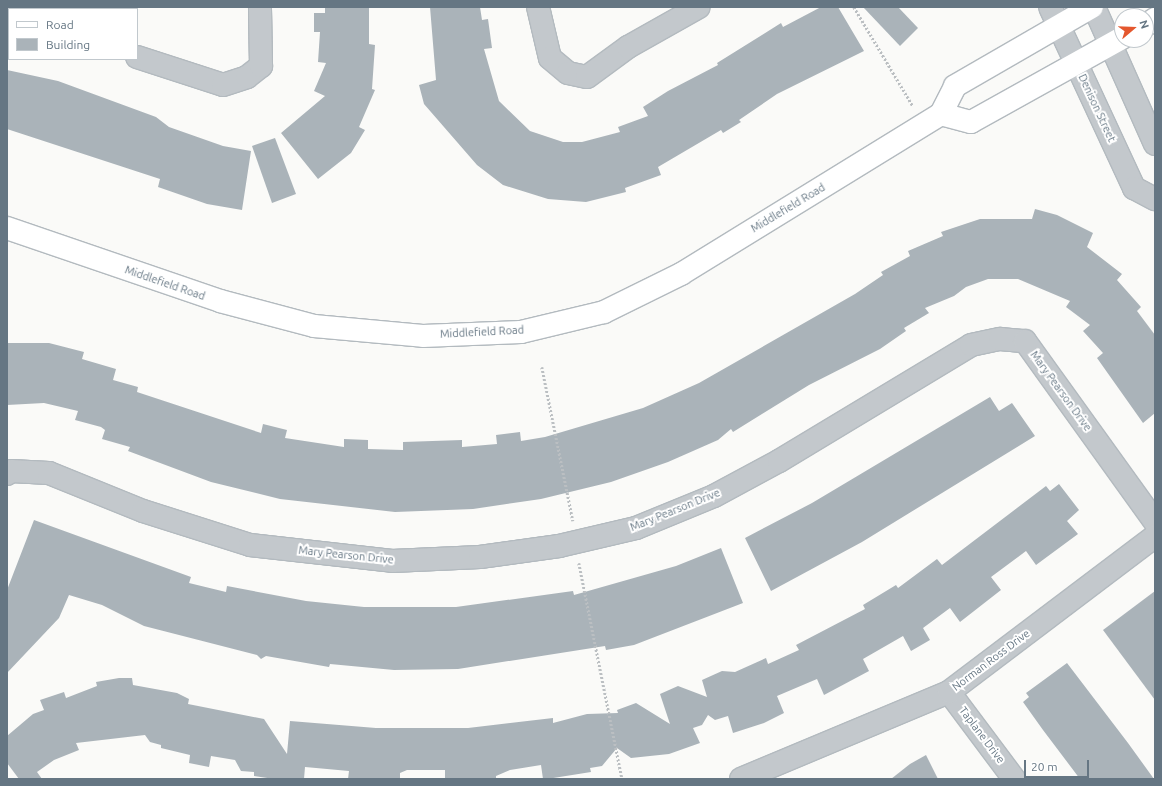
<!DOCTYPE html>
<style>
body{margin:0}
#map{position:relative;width:1162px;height:786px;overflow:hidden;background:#fafaf8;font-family:Ubuntu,sans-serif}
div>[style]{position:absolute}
.building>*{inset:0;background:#aab3b9}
.path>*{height:2.5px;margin-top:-1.25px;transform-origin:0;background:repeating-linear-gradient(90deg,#bbbfc2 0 2px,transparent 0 4px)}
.roads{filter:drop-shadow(1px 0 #b3babf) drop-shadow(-1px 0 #b3babf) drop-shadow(0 1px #b3babf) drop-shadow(0 -1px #b3babf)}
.minor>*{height:22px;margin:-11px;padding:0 11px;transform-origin:11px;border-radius:11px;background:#c3c8cc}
.tertiary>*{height:22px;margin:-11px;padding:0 11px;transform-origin:11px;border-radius:11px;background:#c3c8cc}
.secondary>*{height:22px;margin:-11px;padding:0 11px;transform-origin:11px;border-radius:11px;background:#fff}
span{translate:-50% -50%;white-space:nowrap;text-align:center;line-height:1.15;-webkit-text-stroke:4px #fff;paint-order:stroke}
.street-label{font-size:11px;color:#657683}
.frame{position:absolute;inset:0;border:8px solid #657683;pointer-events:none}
.legend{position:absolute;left:8px;top:8px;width:130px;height:52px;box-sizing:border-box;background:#fff;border:1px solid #c1c8cd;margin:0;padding:5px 7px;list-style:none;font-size:12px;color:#657683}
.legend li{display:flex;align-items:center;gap:8px;height:20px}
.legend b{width:20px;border:1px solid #c1c8cd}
.north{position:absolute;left:1114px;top:8px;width:40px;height:40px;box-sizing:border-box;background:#fff;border:1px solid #c1c8cd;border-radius:50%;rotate:71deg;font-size:11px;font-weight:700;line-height:16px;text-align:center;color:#657683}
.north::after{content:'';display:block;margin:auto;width:14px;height:18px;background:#e4572e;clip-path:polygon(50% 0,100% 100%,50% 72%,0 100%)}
.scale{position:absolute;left:1024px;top:760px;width:65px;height:18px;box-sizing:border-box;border:2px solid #657683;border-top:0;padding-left:5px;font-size:12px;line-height:14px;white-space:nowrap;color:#657683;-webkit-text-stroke:3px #fff;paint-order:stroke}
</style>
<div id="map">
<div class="building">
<i style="clip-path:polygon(369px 7px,369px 44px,375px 45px,372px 89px,375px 90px,359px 127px,365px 130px,351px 153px,318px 179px,281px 133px,325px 96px,314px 91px,326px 63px,318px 62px,320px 32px,314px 32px,314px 13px,325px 13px,325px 8px)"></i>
<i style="clip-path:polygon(430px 7px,480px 7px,482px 20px,488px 19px,492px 48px,484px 49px,499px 101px,530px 131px,563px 142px,582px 142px,620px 132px,618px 127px,648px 116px,643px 107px,668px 91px,718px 65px,717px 63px,781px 23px,783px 27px,821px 7px,838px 7px,864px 51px,777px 94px,739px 120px,741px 122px,723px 133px,721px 130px,658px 167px,661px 175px,625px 188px,626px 192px,586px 202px,548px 199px,503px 185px,477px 165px,424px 104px,419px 85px,436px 80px)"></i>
<i style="clip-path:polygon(863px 7px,898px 7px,918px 28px,900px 46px)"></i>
<i style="clip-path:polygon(7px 70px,58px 81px,156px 117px,169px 127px,223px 146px,251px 151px,242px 210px,207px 204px,158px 187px,160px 179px,7px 129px)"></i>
<i style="clip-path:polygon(275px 138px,296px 194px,272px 203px,252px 146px)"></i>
<i style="clip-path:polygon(1035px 209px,1057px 215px,1093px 233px,1087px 247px,1122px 274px,1117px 280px,1141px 307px,1137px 311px,1155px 335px,1155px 413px,1143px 423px,1097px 358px,1103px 353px,1083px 331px,1090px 325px,1066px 307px,1070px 301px,1018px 279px,988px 279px,966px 287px,954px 296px,925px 308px,929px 313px,904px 328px,906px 331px,880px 349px,809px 385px,733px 432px,731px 429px,718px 440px,668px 462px,611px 482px,541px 499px,473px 509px,395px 512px,280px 499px,211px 482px,128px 451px,130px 447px,102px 439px,105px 430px,101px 427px,75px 420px,78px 411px,44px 403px,7px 405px,7px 343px,49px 343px,84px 352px,82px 359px,116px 369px,113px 380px,138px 387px,137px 392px,261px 433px,263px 424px,287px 430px,285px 438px,344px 447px,344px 439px,368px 440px,368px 449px,403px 450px,403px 442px,462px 440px,462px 447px,497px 444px,496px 435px,520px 432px,521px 441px,545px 437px,643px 408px,699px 383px,855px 294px,883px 275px,881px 272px,910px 256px,908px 251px,943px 236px,941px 232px,980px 219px,1032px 219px)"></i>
<i style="clip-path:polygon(990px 397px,999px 411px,1012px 403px,1035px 436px,862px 542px,771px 591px,745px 538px,812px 503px)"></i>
<i style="clip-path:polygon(1059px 484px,1079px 510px,1067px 521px,1078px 534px,1036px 565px,1026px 551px,991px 577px,1001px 590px,960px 622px,950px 608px,923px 628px,930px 640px,911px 651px,903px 636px,863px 659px,869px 671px,824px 695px,817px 679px,777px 696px,784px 713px,764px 723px,733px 733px,728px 716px,715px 720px,708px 715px,702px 725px,693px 728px,700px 743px,669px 754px,631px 758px,617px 748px,602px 766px,590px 768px,591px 772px,547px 779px,543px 779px,541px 765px,510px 770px,496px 776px,496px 779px,445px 779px,445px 770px,407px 770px,400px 773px,400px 779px,348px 779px,349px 771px,305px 767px,304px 779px,274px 779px,254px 776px,254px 772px,241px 771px,235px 760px,211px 756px,209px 767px,189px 763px,190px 755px,161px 748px,161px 745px,150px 742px,145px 735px,76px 743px,79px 750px,54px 760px,37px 772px,42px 779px,19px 779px,7px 763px,7px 736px,33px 714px,44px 710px,40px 700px,64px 692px,66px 698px,97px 686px,96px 682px,119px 678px,132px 678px,133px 685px,177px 693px,189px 699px,188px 704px,264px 719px,287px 754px,290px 721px,376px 728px,468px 728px,553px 718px,553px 723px,587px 714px,618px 713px,617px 710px,636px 703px,670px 724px,660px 694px,678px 686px,707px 697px,702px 680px,722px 671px,735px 672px,766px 658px,768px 664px,799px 650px,796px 645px,865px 609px,863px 605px,896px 585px,898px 588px,937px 559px,942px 565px,1046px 486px,1050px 491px)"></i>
<i style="clip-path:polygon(34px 520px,191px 577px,189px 583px,226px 592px,227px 586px,306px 601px,364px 607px,456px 607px,573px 591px,574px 595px,676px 566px,721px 548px,743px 603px,634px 645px,606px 650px,605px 646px,458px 669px,394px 670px,330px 664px,329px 667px,266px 656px,261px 659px,257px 655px,144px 626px,102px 605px,69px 595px,59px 618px,7px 673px,7px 590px)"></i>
<i style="clip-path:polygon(1155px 591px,1155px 700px,1103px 630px)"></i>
<i style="clip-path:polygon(1067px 663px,1128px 743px,1154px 779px,1080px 779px,1043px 730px,1023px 702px,1029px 697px,1026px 693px)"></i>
<i style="clip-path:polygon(926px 755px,938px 779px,891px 779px,910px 764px)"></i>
</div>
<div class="path">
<i style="left:854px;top:7px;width:115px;rotate:59.2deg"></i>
<i style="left:542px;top:367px;width:157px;rotate:78.6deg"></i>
<i style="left:579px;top:563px;width:220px;rotate:78.7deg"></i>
</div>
<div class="roads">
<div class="minor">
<i style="left:538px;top:7px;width:52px;rotate:76.8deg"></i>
<i style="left:550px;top:58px;width:23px;rotate:40deg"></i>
<i style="left:568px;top:73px;width:19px;rotate:12deg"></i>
<i style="left:587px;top:77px;width:51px;rotate:-36.2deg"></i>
<i style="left:628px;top:47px;width:81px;rotate:-29.4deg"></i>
<i style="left:7px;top:11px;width:2px;rotate:27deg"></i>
<i style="left:137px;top:57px;width:90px;rotate:18deg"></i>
<i style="left:223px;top:85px;width:25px;rotate:-18deg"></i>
<i style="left:247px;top:77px;width:18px;rotate:-38deg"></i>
<i style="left:261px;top:66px;width:59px;rotate:-91deg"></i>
<i style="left:7px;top:474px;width:5px;rotate:-37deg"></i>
<i style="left:11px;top:471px;width:38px;rotate:3deg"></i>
<i style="left:49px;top:473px;width:101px;rotate:22deg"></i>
<i style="left:143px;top:511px;width:112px;rotate:17.6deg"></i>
<i style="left:250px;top:545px;width:143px;rotate:6.4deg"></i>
<i style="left:392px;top:561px;width:88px;rotate:-2.6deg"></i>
<i style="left:480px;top:557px;width:80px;rotate:-7.9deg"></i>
<i style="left:559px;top:546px;width:79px;rotate:-13.2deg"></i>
<i style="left:636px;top:528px;width:84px;rotate:-22.3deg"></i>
<i style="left:714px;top:496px;width:74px;rotate:-28.3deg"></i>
<i style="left:779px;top:461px;width:224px;rotate:-31.1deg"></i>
<i style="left:971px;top:345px;width:30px;rotate:-12deg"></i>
<i style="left:1000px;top:339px;width:25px;rotate:5deg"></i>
<i style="left:1025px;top:341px;width:223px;rotate:54.3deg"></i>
<i style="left:949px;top:692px;width:109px;rotate:53.2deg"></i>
<i style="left:741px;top:779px;width:225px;rotate:-22.7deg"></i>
<i style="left:949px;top:692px;width:258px;rotate:-37.1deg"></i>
</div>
<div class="tertiary">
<i style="left:1050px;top:7px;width:200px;rotate:65.1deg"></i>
<i style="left:1134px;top:188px;width:24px;rotate:28deg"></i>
<i style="left:1094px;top:7px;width:150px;rotate:66deg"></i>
</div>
<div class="secondary">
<i style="left:1146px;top:25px;width:11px;rotate:-34deg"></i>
<i style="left:941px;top:114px;width:31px;rotate:15deg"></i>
<i style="left:971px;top:122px;width:173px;rotate:-29.1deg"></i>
<i style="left:7px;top:228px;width:225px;rotate:18.9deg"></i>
<i style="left:220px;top:301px;width:97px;rotate:14.9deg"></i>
<i style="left:314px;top:326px;width:109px;rotate:5.2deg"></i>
<i style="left:423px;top:336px;width:98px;rotate:-2.3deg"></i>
<i style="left:521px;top:332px;width:85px;rotate:-13.5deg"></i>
<i style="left:604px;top:312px;width:86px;rotate:-26.3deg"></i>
<i style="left:681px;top:274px;width:305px;rotate:-31.6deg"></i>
<i style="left:941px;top:114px;width:31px;rotate:-63deg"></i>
<i style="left:955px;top:86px;width:158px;rotate:-30deg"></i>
</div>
</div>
<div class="street-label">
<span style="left:1097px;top:108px;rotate:65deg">Denison Street</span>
<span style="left:788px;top:208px;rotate:-31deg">Middlefield Road</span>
<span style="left:165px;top:283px;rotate:19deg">Middlefield Road</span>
<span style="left:482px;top:332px;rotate:-3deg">Middlefield Road</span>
<span style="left:1061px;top:391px;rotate:54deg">Mary Pearson Drive</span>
<span style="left:675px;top:510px;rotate:-22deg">Mary Pearson Drive</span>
<span style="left:346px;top:555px;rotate:6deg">Mary Pearson Drive</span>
<span style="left:991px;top:660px;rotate:-37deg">Norman Ross Drive</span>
<span style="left:982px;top:735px;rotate:53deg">Taplane Drive</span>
</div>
<div class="frame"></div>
<ul class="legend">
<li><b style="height:5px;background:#fff"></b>Road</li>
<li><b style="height:11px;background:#aab3b9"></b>Building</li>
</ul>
<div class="north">N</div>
<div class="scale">20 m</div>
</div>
